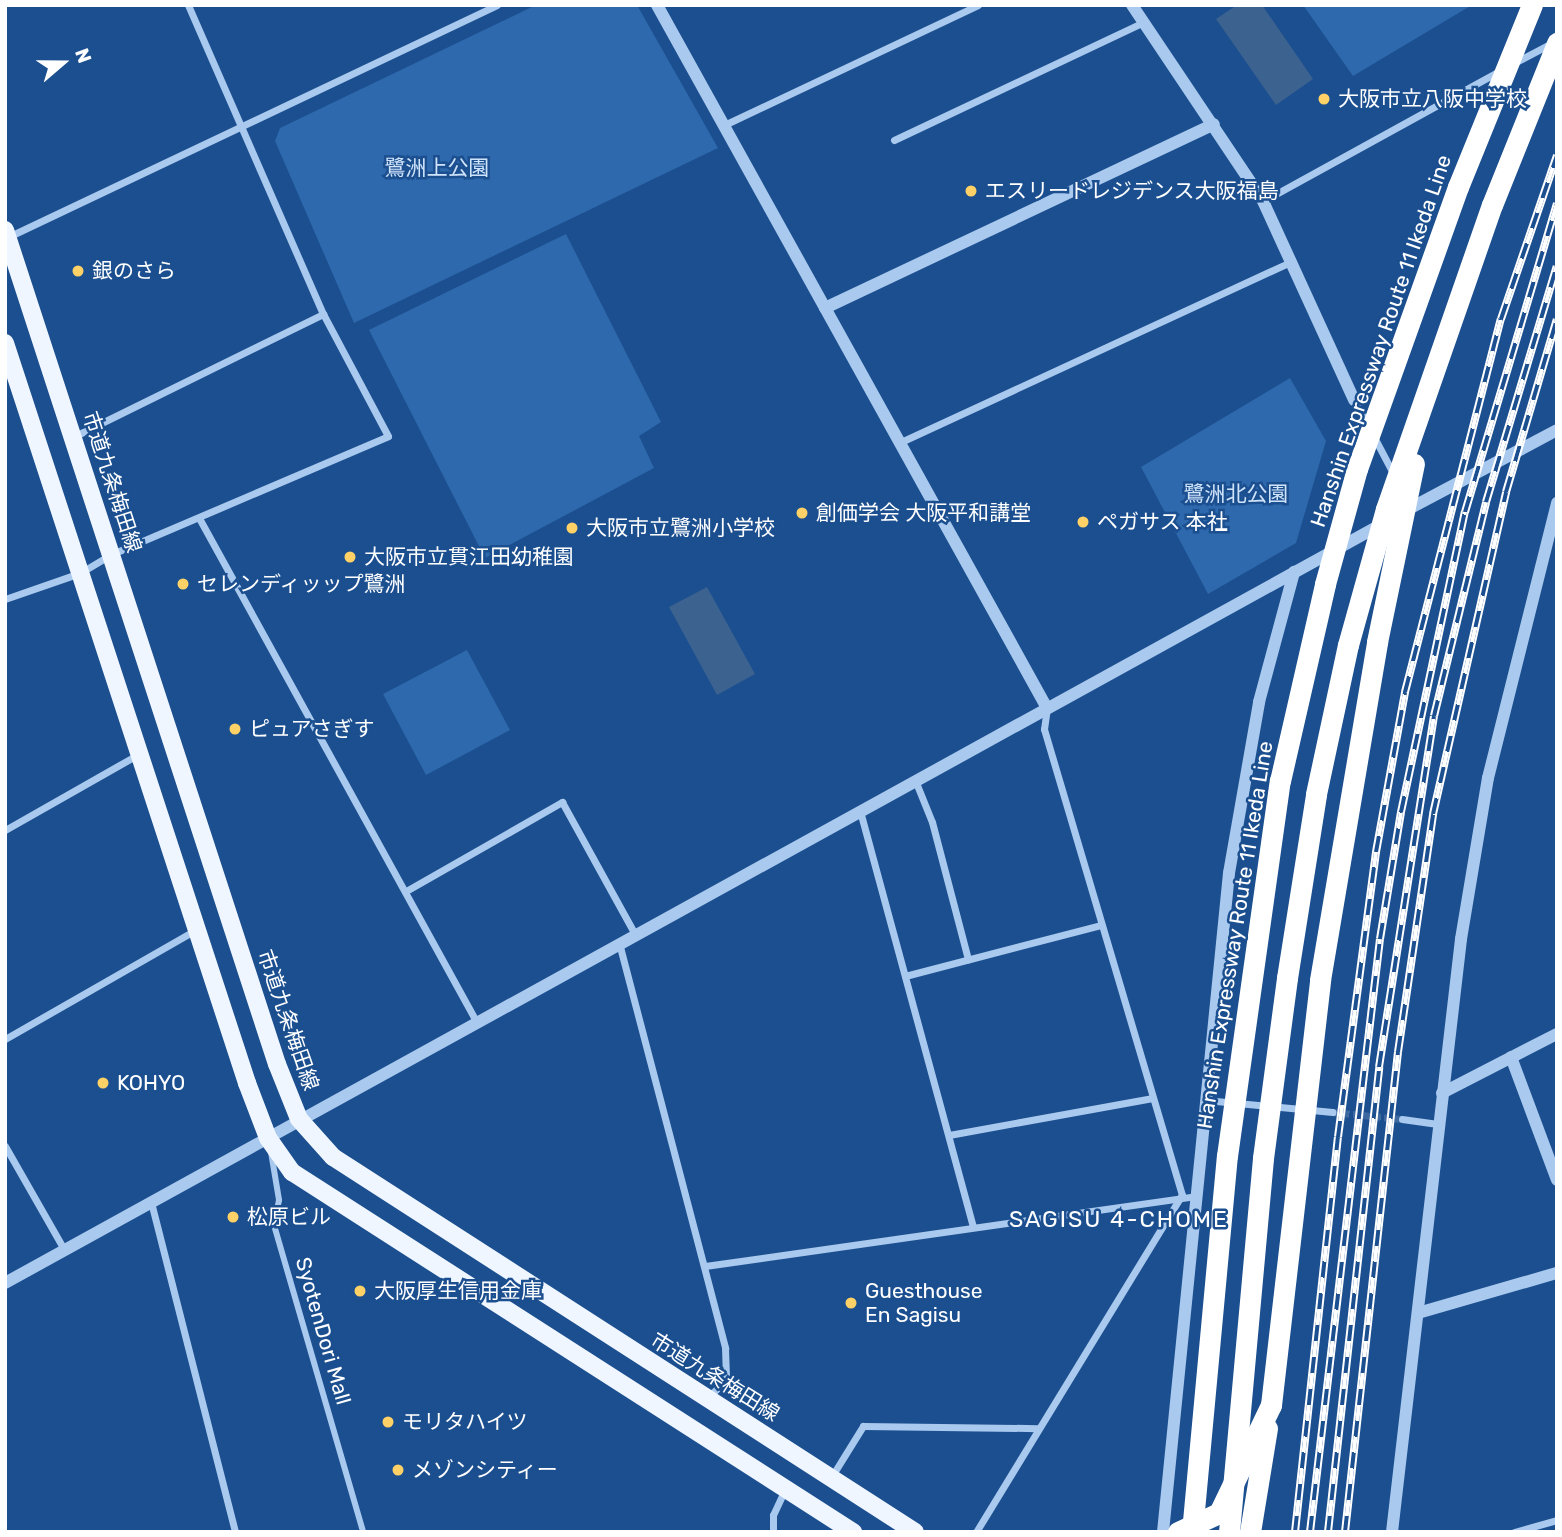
<!DOCTYPE html>
<meta charset="utf-8">
<style>
body{margin:0}
#map{position:relative;width:1562px;height:1537px;overflow:hidden;background:#1b4f8f;font-family:Rubik,"Noto Sans JP",sans-serif}
div>[style]{position:absolute}
.green>*{inset:0;background:#2e69ad}
.water>*{inset:0;background:#3c6290}
.minor-tunnel>*{height:7px;margin-top:-3.5px;transform-origin:0;background:repeating-linear-gradient(90deg,#3d69a0 0 7px,transparent 0 10.5px)}
.pedestrian>*{height:6px;margin:-3px;padding:0 3px;transform-origin:3px;border-radius:3px;background:#a9c9ee}
.minor>*{height:7px;margin:-3.5px;padding:0 3.5px;transform-origin:3.5px;border-radius:3.5px;background:#a9c9ee}
.tertiary>*{height:12px;margin:-6px;padding:0 6px;transform-origin:6px;border-radius:6px;background:#a9c9ee}
.primary>*{height:18px;margin:-9px;padding:0 9px;transform-origin:9px;border-radius:9px;background:#f0f6ff}
.motorway>*{height:21px;margin:-10.5px;padding:0 10.5px;transform-origin:10.5px;border-radius:10.5px;background:#fff}
.rail>*{height:8px;margin-top:-4px;transform-origin:0;background:repeating-linear-gradient(90deg,#1b4f8f 0 16px,#fff 0 32px);box-sizing:border-box;border-block:2px solid #fff}
.motorway-bridge>*{height:21px;margin:-10.5px;padding:0 10.5px;transform-origin:10.5px;border-radius:10.5px;background:#fff}
.dots>*{width:19px;height:19px;translate:-50% -50%;box-sizing:border-box;border:4px solid #1b4f8f;border-radius:50%}
span{translate:-50% -50%;white-space:nowrap;text-align:center;line-height:1.15;-webkit-text-stroke:5px #1b4f8f;paint-order:stroke}
.poi-label{font-size:21px;color:#fff}
.left{translate:0 -50%;text-align:left}
.park-label{font-size:21px;color:#cfe3fa}
.street-label{font-size:21px;color:#fff}
.neighbourhood-label{font-size:23px;color:#fff;letter-spacing:2px}
.frame{position:absolute;inset:0;border:7px solid #fff;pointer-events:none}
.north{position:absolute;left:28px;top:28px;width:70px;height:70px;-webkit-text-stroke:5px #1b4f8f;paint-order:stroke;rotate:70deg;font-size:19px;font-weight:700;line-height:28px;text-align:center;color:#fff}
.north::after{content:'';display:block;margin:auto;width:24px;height:32px;background:#fff;clip-path:polygon(50% 0,100% 100%,50% 72%,0 100%)}
</style>
<div id="map">
<div class="green">
<i style="clip-path:polygon(536px 5px,637px 5px,718px 148px,354px 323px,275px 141px,280px 128px)"></i>
<i style="clip-path:polygon(1303px 5px,1472px 5px,1353px 76px)"></i>
<i style="clip-path:polygon(566px 234px,661px 422px,639px 436px,654px 468px,485px 558px,369px 330px)"></i>
<i style="clip-path:polygon(1290px 378px,1326px 441px,1296px 543px,1208px 594px,1141px 467px)"></i>
<i style="clip-path:polygon(467px 650px,510px 730px,426px 775px,383px 694px)"></i>
</div>
<div class="water">
<i style="clip-path:polygon(1237px 5px,1262px 5px,1313px 79px,1276px 105px,1216px 19px)"></i>
<i style="clip-path:polygon(707px 587px,755px 674px,717px 695px,669px 607px)"></i>
</div>
<div class="minor-tunnel">
<i style="left:1332px;top:1112px;width:70px;rotate:5.7deg"></i>
</div>
<div class="pedestrian">
<i style="left:271px;top:1152px;width:49px;rotate:80.5deg"></i>
<i style="left:279px;top:1200px;width:25px;rotate:101deg"></i>
<i style="left:274px;top:1225px;width:320px;rotate:73.8deg"></i>
</div>
<div class="minor">
<i style="left:1514px;top:63px;width:41px;rotate:-27.8deg"></i>
<i style="left:722px;top:126px;width:283px;rotate:-25.3deg"></i>
<i style="left:894px;top:140px;width:276px;rotate:-25.3deg"></i>
<i style="left:1263px;top:201px;width:268px;rotate:-28.8deg"></i>
<i style="left:8px;top:237px;width:541px;rotate:-25.38deg"></i>
<i style="left:1354px;top:400px;width:27px;rotate:62deg"></i>
<i style="left:73px;top:437px;width:279px;rotate:-26.2deg"></i>
<i style="left:1374px;top:437px;width:41px;rotate:62.2deg"></i>
<i style="left:903px;top:441px;width:429px;rotate:-24.8deg"></i>
<i style="left:199px;top:518px;width:574px;rotate:61.16deg"></i>
<i style="left:5px;top:599px;width:79px;rotate:-19.1deg"></i>
<i style="left:80px;top:573px;width:37px;rotate:-31deg"></i>
<i style="left:112px;top:554px;width:300px;rotate:-23.1deg"></i>
<i style="left:388px;top:436px;width:138px;rotate:-118deg"></i>
<i style="left:323px;top:314px;width:337px;rotate:-113.6deg"></i>
<i style="left:915px;top:780px;width:45px;rotate:68deg"></i>
<i style="left:932px;top:822px;width:142px;rotate:75.3deg"></i>
<i style="left:860px;top:811px;width:430px;rotate:74.8deg"></i>
<i style="left:5px;top:830px;width:154px;rotate:-29.6deg"></i>
<i style="left:406px;top:891px;width:180px;rotate:-29.7deg"></i>
<i style="left:562px;top:802px;width:151px;rotate:61.1deg"></i>
<i style="left:619px;top:943px;width:419px;rotate:75.3deg"></i>
<i style="left:725px;top:1348px;width:33px;rotate:88deg"></i>
<i style="left:726px;top:1381px;width:23px;rotate:139deg"></i>
<i style="left:905px;top:976px;width:203px;rotate:-14.6deg"></i>
<i style="left:5px;top:1039px;width:219px;rotate:-29.8deg"></i>
<i style="left:1205px;top:1100px;width:128px;rotate:5.4deg"></i>
<i style="left:1402px;top:1119px;width:36px;rotate:8deg"></i>
<i style="left:949px;top:1135px;width:207px;rotate:-10.3deg"></i>
<i style="left:5px;top:1146px;width:121px;rotate:60.3deg"></i>
<i style="left:152px;top:1206px;width:336px;rotate:75.7deg"></i>
<i style="left:705px;top:1266px;width:494px;rotate:-8.1deg"></i>
<i style="left:832px;top:1476px;width:59px;rotate:-58.2deg"></i>
<i style="left:863px;top:1426px;width:174px;rotate:0.7deg"></i>
<i style="left:773px;top:1532px;width:17px;rotate:-90deg"></i>
<i style="left:773px;top:1515px;width:29px;rotate:-65deg"></i>
<i style="left:976px;top:1532px;width:395px;rotate:-58.6deg"></i>
<i style="left:1182px;top:1195px;width:486px;rotate:-106.5deg"></i>
<i style="left:1044px;top:729px;width:21px;rotate:-82deg"></i>
<i style="left:1514px;top:1532px;width:45px;rotate:-15.6deg"></i>
</div>
<div class="tertiary">
<i style="left:657px;top:5px;width:804px;rotate:60.98deg"></i>
<i style="left:1132px;top:5px;width:236px;rotate:56.2deg"></i>
<i style="left:1263px;top:201px;width:219px;rotate:65.4deg"></i>
<i style="left:825px;top:308px;width:430px;rotate:-25.3deg"></i>
<i style="left:1403px;top:512px;width:174px;rotate:-28deg"></i>
<i style="left:1511px;top:1057px;width:131px;rotate:69.5deg"></i>
<i style="left:1442px;top:1093px;width:129px;rotate:-27.2deg"></i>
<i style="left:5px;top:1283px;width:1575px;rotate:-28.86deg"></i>
<i style="left:1418px;top:1313px;width:145px;rotate:-16.1deg"></i>
<i style="left:1163px;top:1532px;width:662px;rotate:-84.28deg"></i>
<i style="left:1229px;top:873px;width:174px;rotate:-80deg"></i>
<i style="left:1259px;top:702px;width:135px;rotate:-74.9deg"></i>
<i style="left:1392px;top:1532px;width:597px;rotate:-83.36deg"></i>
<i style="left:1461px;top:939px;width:163px;rotate:-80.5deg"></i>
<i style="left:1488px;top:778px;width:284px;rotate:-75.9deg"></i>
</div>
<div class="primary">
<i style="left:5px;top:230px;width:877px;rotate:71.94deg"></i>
<i style="left:277px;top:1064px;width:59px;rotate:68.2deg"></i>
<i style="left:299px;top:1119px;width:51px;rotate:48.2deg"></i>
<i style="left:333px;top:1157px;width:692px;rotate:32.79deg"></i>
<i style="left:5px;top:343px;width:779px;rotate:71.89deg"></i>
<i style="left:247px;top:1083px;width:59px;rotate:69.1deg"></i>
<i style="left:268px;top:1138px;width:42px;rotate:54.8deg"></i>
<i style="left:292px;top:1172px;width:667px;rotate:32.69deg"></i>
</div>
<div class="motorway">
<i style="left:1178px;top:1532px;width:45px;rotate:-24.9deg"></i>
<i style="left:1219px;top:1513px;width:120px;rotate:-64.3deg"></i>
<i style="left:1250px;top:1532px;width:105px;rotate:-80.7deg"></i>
</div>
<div class="rail">
<i style="left:1295px;top:1532px;width:397px;rotate:-83.8deg"></i>
<i style="left:1338px;top:1137px;width:288px;rotate:-82.4deg"></i>
<i style="left:1376px;top:852px;width:163px;rotate:-79.7deg"></i>
<i style="left:1405px;top:692px;width:385px;rotate:-75.6deg"></i>
<i style="left:1501px;top:319px;width:173px;rotate:-71.1deg"></i>
<i style="left:1310px;top:1532px;width:597px;rotate:-83.27deg"></i>
<i style="left:1380px;top:939px;width:129px;rotate:-80.6deg"></i>
<i style="left:1401px;top:812px;width:307px;rotate:-78deg"></i>
<i style="left:1465px;top:512px;width:322px;rotate:-73.4deg"></i>
<i style="left:1328px;top:1532px;width:468px;rotate:-83.7deg"></i>
<i style="left:1379px;top:1067px;width:355px;rotate:-81.1deg"></i>
<i style="left:1434px;top:716px;width:220px;rotate:-76.3deg"></i>
<i style="left:1486px;top:502px;width:246px;rotate:-73.3deg"></i>
<i style="left:1345px;top:1532px;width:483px;rotate:-83.7deg"></i>
<i style="left:1398px;top:1052px;width:241px;rotate:-81.6deg"></i>
<i style="left:1433px;top:814px;width:330px;rotate:-77.2deg"></i>
<i style="left:1506px;top:492px;width:180px;rotate:-73.6deg"></i>
</div>
<div class="motorway-bridge">
<i style="left:1271px;top:1405px;width:428px;rotate:-83.4deg"></i>
<i style="left:1320px;top:980px;width:343px;rotate:-80.4deg"></i>
<i style="left:1377px;top:642px;width:182px;rotate:-78.3deg"></i>
<i style="left:1192px;top:1532px;width:378px;rotate:-84.7deg"></i>
<i style="left:1227px;top:1156px;width:379px;rotate:-82deg"></i>
<i style="left:1280px;top:781px;width:202px;rotate:-77.1deg"></i>
<i style="left:1325px;top:584px;width:119px;rotate:-74.5deg"></i>
<i style="left:1357px;top:469px;width:300px;rotate:-70.3deg"></i>
<i style="left:1458px;top:187px;width:196px;rotate:-67.9deg"></i>
<i style="left:1229px;top:1532px;width:376px;rotate:-84.8deg"></i>
<i style="left:1263px;top:1158px;width:182px;rotate:-82.4deg"></i>
<i style="left:1287px;top:978px;width:186px;rotate:-81deg"></i>
<i style="left:1316px;top:794px;width:152px;rotate:-77.9deg"></i>
<i style="left:1348px;top:645px;width:141px;rotate:-74.4deg"></i>
<i style="left:1386px;top:509px;width:322px;rotate:-70.8deg"></i>
<i style="left:1492px;top:205px;width:175px;rotate:-68.1deg"></i>
</div>
<div class="dots">
<i style="left:1324px;top:99px;background:#ffd166"></i>
<i style="left:971px;top:191px;background:#ffd166"></i>
<i style="left:78px;top:271px;background:#ffd166"></i>
<i style="left:802px;top:513px;background:#ffd166"></i>
<i style="left:1083px;top:522px;background:#ffd166"></i>
<i style="left:572px;top:528px;background:#ffd166"></i>
<i style="left:350px;top:557px;background:#ffd166"></i>
<i style="left:183px;top:584px;background:#ffd166"></i>
<i style="left:235px;top:729px;background:#ffd166"></i>
<i style="left:103px;top:1083px;background:#ffd166"></i>
<i style="left:233px;top:1217px;background:#ffd166"></i>
<i style="left:360px;top:1291px;background:#ffd166"></i>
<i style="left:851px;top:1303px;background:#ffd166"></i>
<i style="left:388px;top:1422px;background:#ffd166"></i>
<i style="left:398px;top:1470px;background:#ffd166"></i>
</div>
<div class="poi-label">
<span class="left" style="left:1338px;top:99px">大阪市立八阪中学校</span>
<span class="left" style="left:985px;top:191px">エスリードレジデンス大阪福島</span>
<span class="left" style="left:92px;top:271px">銀のさら</span>
<span class="left" style="left:816px;top:513px">創価学会 大阪平和講堂</span>
<span class="left" style="left:1097px;top:522px">ペガサス 本社</span>
<span class="left" style="left:586px;top:528px">大阪市立鷺洲小学校</span>
<span class="left" style="left:364px;top:557px">大阪市立貫江田幼稚園</span>
<span class="left" style="left:197px;top:584px">セレンディッップ鷺洲</span>
<span class="left" style="left:249px;top:729px">ピュアさぎす</span>
<span class="left" style="left:117px;top:1083px">KOHYO</span>
<span class="left" style="left:247px;top:1217px">松原ビル</span>
<span class="left" style="left:374px;top:1291px">大阪厚生信用金庫</span>
<span class="left" style="left:865px;top:1303px">Guesthouse<br>En Sagisu</span>
<span class="left" style="left:402px;top:1422px">モリタハイツ</span>
<span class="left" style="left:412px;top:1470px">メゾンシティー</span>
</div>
<div class="park-label">
<span style="left:437px;top:168px">鷺洲上公園</span>
<span style="left:1236px;top:494px">鷺洲北公園</span>
</div>
<div class="street-label">
<span style="left:1381px;top:341px;rotate:-71deg">Hanshin Expressway Route 11 Ikeda Line</span>
<span style="left:112px;top:482px;rotate:72deg">市道九条梅田線</span>
<span style="left:1235px;top:935px;rotate:-81deg">Hanshin Expressway Route 11 Ikeda Line</span>
<span style="left:288px;top:1020px;rotate:71deg">市道九条梅田線</span>
<span style="left:323px;top:1331px;rotate:74deg">SyotenDori Mall</span>
<span style="left:715px;top:1377px;rotate:32deg">市道九条梅田線</span>
</div>
<div class="neighbourhood-label">
<span style="left:1119px;top:1219px">SAGISU 4-CHOME</span>
</div>
<div class="frame"></div>
<div class="north">N</div>
</div>
